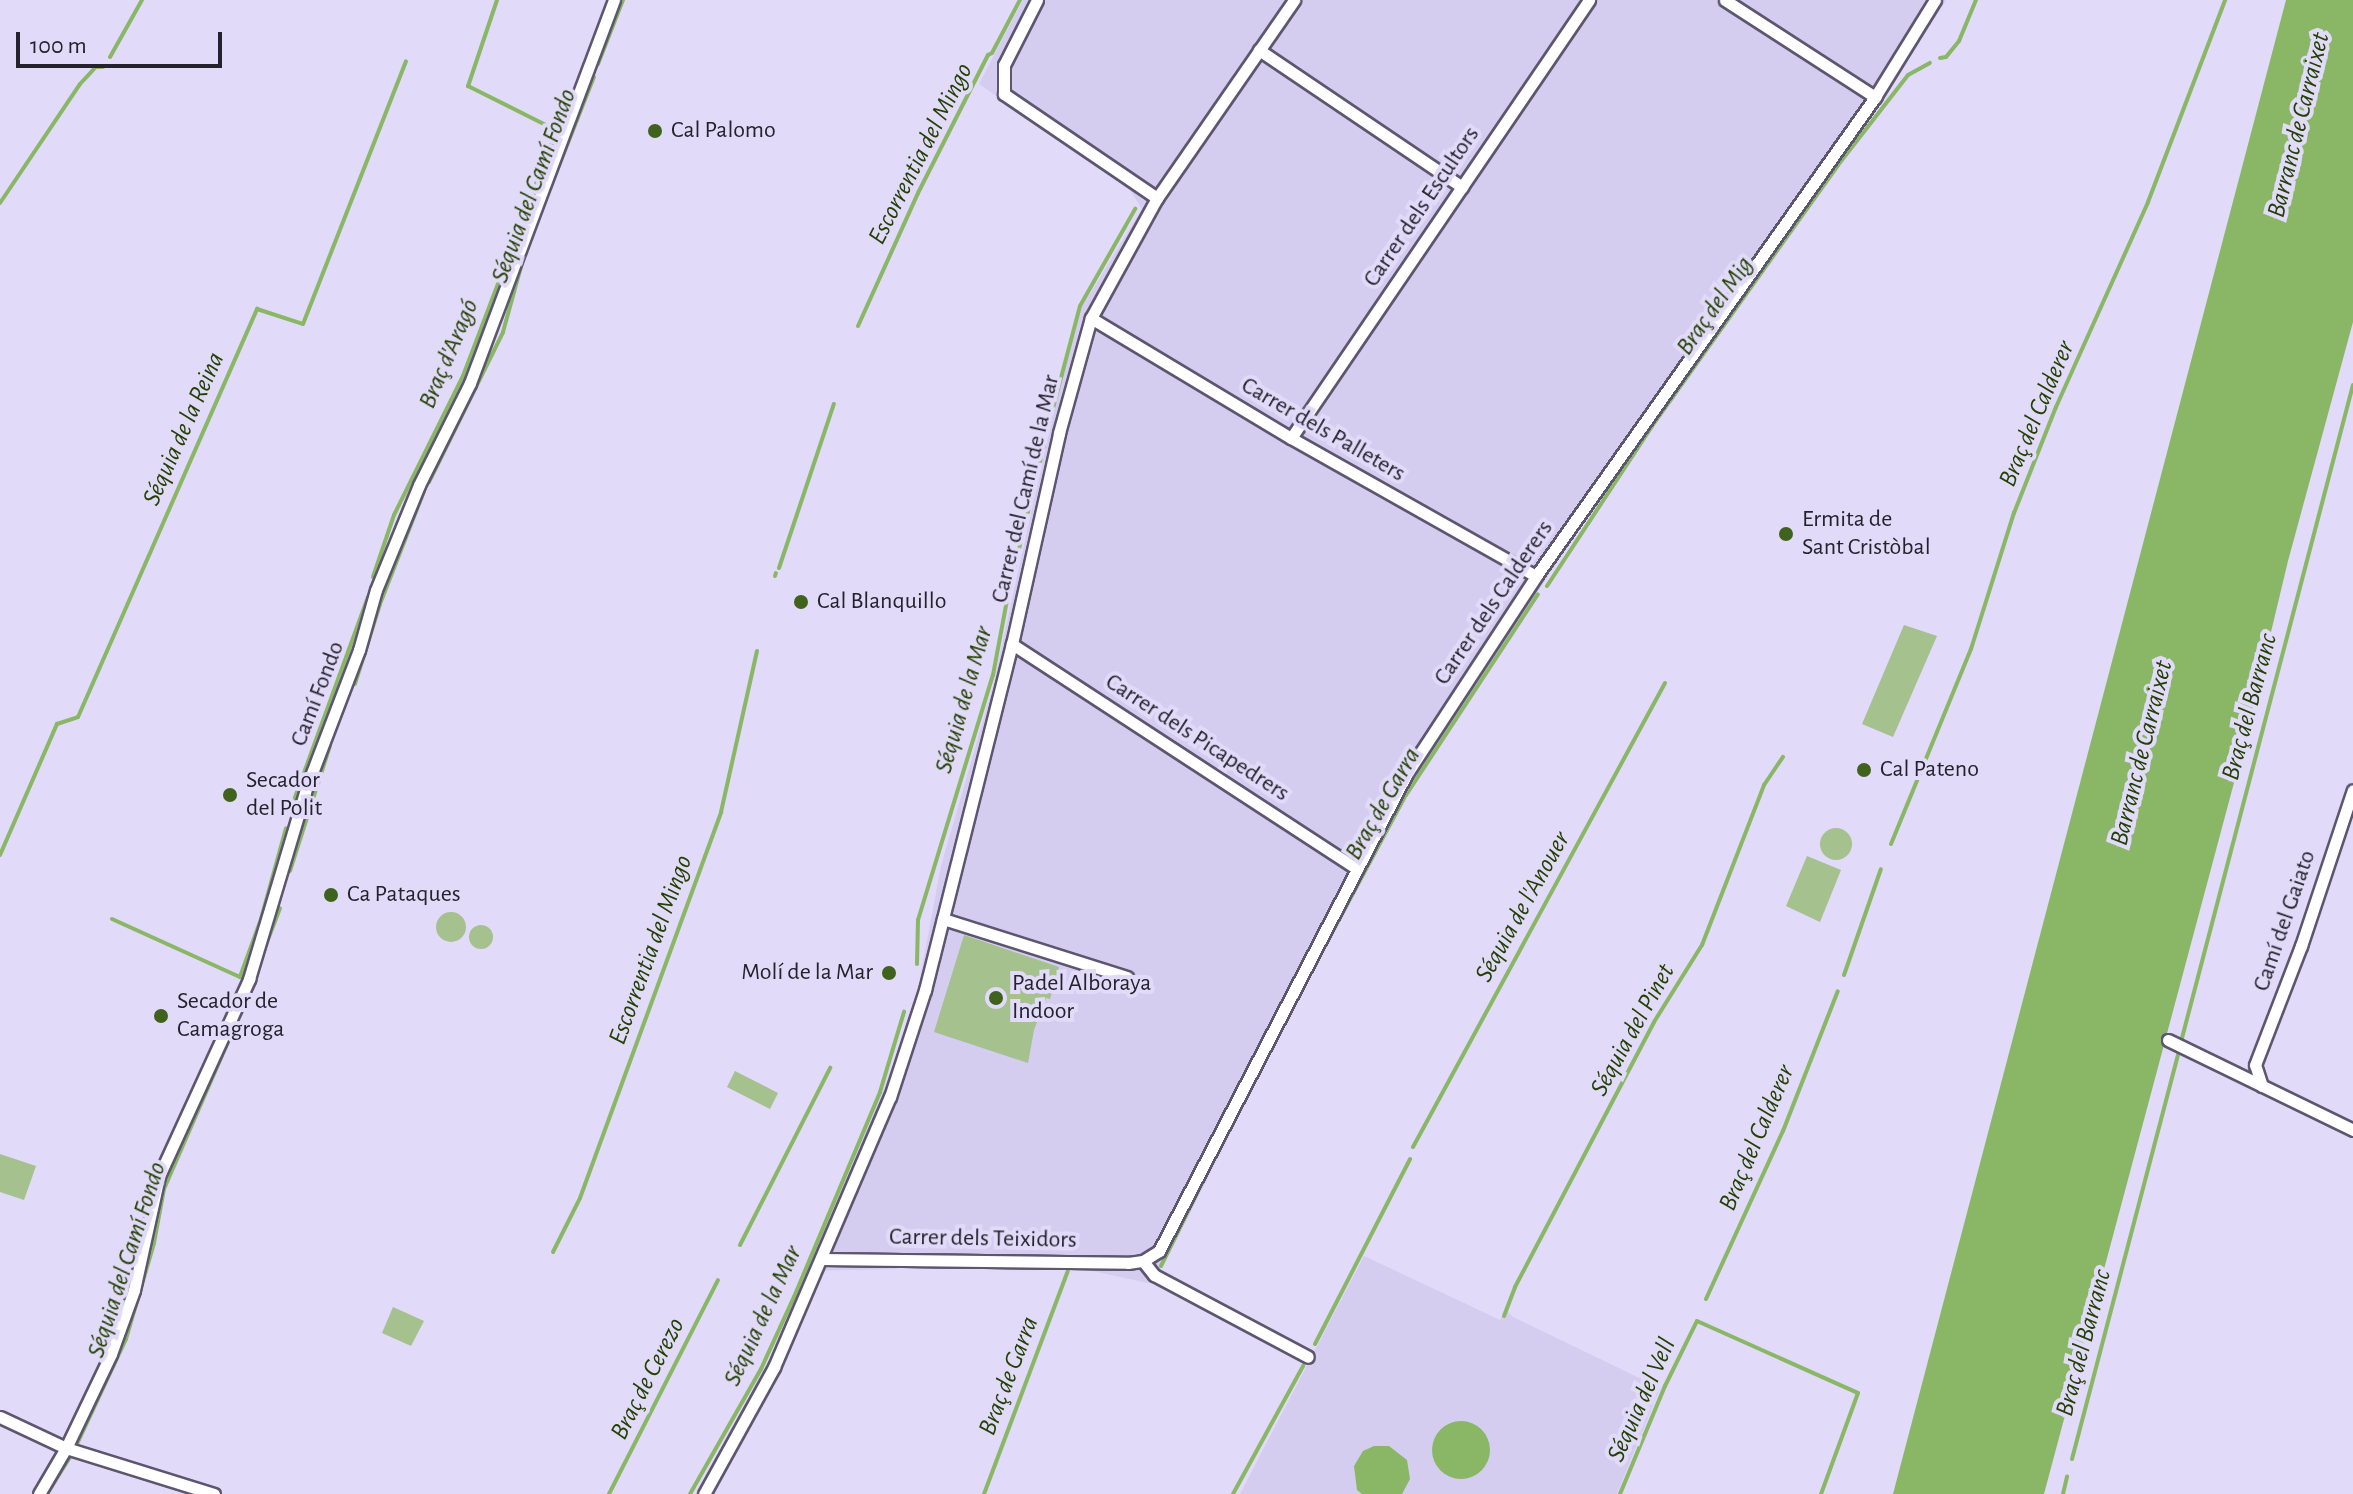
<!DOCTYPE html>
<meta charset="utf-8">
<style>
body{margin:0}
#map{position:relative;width:2353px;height:1494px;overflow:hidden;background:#e1daf8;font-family:"Alegreya Sans",sans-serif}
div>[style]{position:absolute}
.built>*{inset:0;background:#d4cdf0}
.green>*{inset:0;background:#a4c18e}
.round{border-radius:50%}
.water>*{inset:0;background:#89b765}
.stream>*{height:4px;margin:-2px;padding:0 2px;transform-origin:2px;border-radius:2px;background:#89b765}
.roads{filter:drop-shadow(2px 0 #5d566f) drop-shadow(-2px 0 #5d566f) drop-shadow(0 2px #5d566f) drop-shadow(0 -2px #5d566f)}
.street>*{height:11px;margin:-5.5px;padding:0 5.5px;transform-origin:5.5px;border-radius:5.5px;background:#fff}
.dots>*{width:22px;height:22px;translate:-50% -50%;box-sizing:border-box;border:4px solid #e1daf8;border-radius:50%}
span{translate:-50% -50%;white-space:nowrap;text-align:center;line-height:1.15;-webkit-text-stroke:8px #e1daf8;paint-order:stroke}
.poi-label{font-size:24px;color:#25222d}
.left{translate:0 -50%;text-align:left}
.right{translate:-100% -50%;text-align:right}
.street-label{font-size:24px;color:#25222d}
.water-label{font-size:26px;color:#244103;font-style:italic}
.scale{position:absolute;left:16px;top:32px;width:206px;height:36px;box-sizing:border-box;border:4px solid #25222d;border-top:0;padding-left:10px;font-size:24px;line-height:28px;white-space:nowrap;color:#25222d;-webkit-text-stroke:6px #e1daf8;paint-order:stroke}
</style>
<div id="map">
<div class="built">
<i style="clip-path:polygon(1023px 0,1946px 0,1879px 107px,1649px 424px,1402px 796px,1166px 1260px,1148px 1283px,1064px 1265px,899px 1263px,897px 1269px,808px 1271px,883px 1091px,916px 1000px,941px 866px,993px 686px,1049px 431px,1082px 307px,1142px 209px,1128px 187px,979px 84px)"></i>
<i style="clip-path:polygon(1364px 1256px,1500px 1320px,1505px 1309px,1513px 1317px,1660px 1388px,1617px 1494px,1240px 1494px)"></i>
</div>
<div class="green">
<i style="clip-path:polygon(1904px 625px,1937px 636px,1893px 737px,1862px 724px)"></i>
<i class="round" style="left:1820px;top:828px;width:32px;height:32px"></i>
<i style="clip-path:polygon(1807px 856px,1841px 870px,1820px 922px,1786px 906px)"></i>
<i class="round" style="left:436px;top:912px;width:30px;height:30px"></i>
<i class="round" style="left:469px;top:925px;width:24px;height:24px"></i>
<i style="clip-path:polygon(964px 935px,1059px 967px,1050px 999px,1046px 998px,1034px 1030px,1028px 1063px,934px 1032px)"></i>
<i style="clip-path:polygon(735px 1071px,778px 1093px,770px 1109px,727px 1087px)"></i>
<i style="clip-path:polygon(0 1154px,36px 1166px,24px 1200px,0 1192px)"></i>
<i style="clip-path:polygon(393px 1307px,424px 1321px,411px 1346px,382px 1333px)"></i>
</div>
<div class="water">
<i style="clip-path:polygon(2286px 0,2353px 0,2353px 322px,2288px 561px,2243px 749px,2044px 1494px,1893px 1494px)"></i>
<i class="round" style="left:1432px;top:1421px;width:58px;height:58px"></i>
<i style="clip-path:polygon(1374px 1446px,1389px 1446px,1407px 1460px,1410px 1479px,1402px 1494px,1362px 1494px,1357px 1490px,1354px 1466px,1363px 1451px)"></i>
</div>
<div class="stream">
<i style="left:497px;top:0;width:91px;rotate:108.6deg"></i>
<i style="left:468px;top:86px;width:87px;rotate:26.6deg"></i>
<i style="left:110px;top:57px;width:65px;rotate:-60.7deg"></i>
<i style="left:1940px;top:58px;width:6px;rotate:-9deg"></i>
<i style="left:1946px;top:57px;width:21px;rotate:-51deg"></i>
<i style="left:1959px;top:41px;width:44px;rotate:-67.5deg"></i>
<i style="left:598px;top:64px;width:69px;rotate:-68.7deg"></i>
<i style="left:0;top:203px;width:143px;rotate:-56.1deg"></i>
<i style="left:80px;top:84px;width:23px;rotate:-47deg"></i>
<i style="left:96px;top:67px;width:7px"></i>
<i style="left:858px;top:326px;width:146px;rotate:-65.7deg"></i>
<i style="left:918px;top:193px;width:155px;rotate:-63.1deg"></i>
<i style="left:988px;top:55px;width:4px;rotate:-27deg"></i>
<i style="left:992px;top:53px;width:60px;rotate:-62.2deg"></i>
<i style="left:1047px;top:431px;width:129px;rotate:-75.2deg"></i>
<i style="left:1080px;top:306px;width:112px;rotate:-60.4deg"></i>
<i style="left:429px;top:482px;width:167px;rotate:-63.7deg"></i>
<i style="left:503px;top:332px;width:83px;rotate:-74.6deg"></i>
<i style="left:525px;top:252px;width:188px;rotate:-68.5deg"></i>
<i style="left:779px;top:568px;width:173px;rotate:-71.5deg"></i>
<i style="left:775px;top:576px;width:3px;rotate:-72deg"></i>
<i style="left:373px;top:577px;width:65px;rotate:-71.3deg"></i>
<i style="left:394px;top:515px;width:155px;rotate:-63.6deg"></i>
<i style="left:463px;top:376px;width:250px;rotate:-69.2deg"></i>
<i style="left:1547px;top:586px;width:191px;rotate:-56.7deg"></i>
<i style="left:1652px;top:426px;width:320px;rotate:-54.5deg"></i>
<i style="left:1838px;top:165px;width:114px;rotate:-52.1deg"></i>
<i style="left:1908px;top:75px;width:25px;rotate:-29deg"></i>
<i style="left:355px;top:684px;width:84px;rotate:-72.6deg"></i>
<i style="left:380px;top:604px;width:121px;rotate:-68.7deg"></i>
<i style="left:293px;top:803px;width:219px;rotate:-70deg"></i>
<i style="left:1891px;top:844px;width:211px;rotate:-67.7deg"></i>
<i style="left:1971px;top:649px;width:143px;rotate:-72.5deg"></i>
<i style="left:2014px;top:513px;width:114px;rotate:-68.4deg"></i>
<i style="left:2056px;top:407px;width:225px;rotate:-65.8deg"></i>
<i style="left:2148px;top:202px;width:216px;rotate:-69.1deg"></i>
<i style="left:0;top:855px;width:143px;rotate:-66.5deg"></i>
<i style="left:57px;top:724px;width:22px;rotate:-18deg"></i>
<i style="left:78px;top:717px;width:446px;rotate:-66.3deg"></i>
<i style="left:257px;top:309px;width:48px;rotate:18.1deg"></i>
<i style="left:303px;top:324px;width:282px;rotate:-68.6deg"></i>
<i style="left:290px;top:871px;width:131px;rotate:-72.3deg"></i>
<i style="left:112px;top:919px;width:141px;rotate:24.4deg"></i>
<i style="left:240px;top:977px;width:62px;rotate:-70.1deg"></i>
<i style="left:261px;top:919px;width:94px;rotate:-74.6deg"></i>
<i style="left:917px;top:964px;width:44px;rotate:-88.7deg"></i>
<i style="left:918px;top:920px;width:256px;rotate:-73deg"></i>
<i style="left:993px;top:675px;width:81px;rotate:-79.4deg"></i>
<i style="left:1008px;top:595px;width:154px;rotate:-76.5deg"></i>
<i style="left:1844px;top:975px;width:112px;rotate:-70.8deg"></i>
<i style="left:1290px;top:1011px;width:245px;rotate:-61.8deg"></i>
<i style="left:1406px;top:795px;width:240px;rotate:-56.7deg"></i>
<i style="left:235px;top:1026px;width:126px;rotate:-69.1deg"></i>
<i style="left:2182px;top:1038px;width:675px;rotate:-75.33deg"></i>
<i style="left:1413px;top:1147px;width:528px;rotate:-61.49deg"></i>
<i style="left:740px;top:1245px;width:199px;rotate:-63deg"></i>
<i style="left:553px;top:1252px;width:60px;rotate:-63.4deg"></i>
<i style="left:580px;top:1198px;width:411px;rotate:-69.9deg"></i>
<i style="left:721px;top:812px;width:165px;rotate:-77.4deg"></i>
<i style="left:1161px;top:1266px;width:178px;rotate:-63.7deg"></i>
<i style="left:1706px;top:1299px;width:185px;rotate:-65.4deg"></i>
<i style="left:1783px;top:1131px;width:150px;rotate:-68.6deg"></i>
<i style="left:1504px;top:1316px;width:31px;rotate:-69deg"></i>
<i style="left:1515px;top:1287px;width:299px;rotate:-62.3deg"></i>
<i style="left:1654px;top:1022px;width:91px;rotate:-58.1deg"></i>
<i style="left:1702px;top:945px;width:172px;rotate:-68.8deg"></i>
<i style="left:1764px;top:785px;width:34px;rotate:-56deg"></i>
<i style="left:1315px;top:1344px;width:208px;rotate:-62.8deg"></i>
<i style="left:77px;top:1444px;width:116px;rotate:-65deg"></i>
<i style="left:126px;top:1339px;width:100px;rotate:-73.7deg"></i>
<i style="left:154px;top:1243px;width:55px;rotate:-79.5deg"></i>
<i style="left:164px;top:1189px;width:160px;rotate:-66.5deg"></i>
<i style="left:2072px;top:1459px;width:423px;rotate:-75.3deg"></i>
<i style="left:47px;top:1494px;width:44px;rotate:-58.1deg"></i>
<i style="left:609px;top:1494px;width:240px;rotate:-63deg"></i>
<i style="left:690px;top:1494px;width:144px;rotate:-60.4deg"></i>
<i style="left:761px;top:1369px;width:79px;rotate:-65.4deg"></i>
<i style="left:794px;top:1297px;width:222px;rotate:-67.2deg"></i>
<i style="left:880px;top:1092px;width:84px;rotate:-73.3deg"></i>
<i style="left:984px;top:1494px;width:238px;rotate:-69.4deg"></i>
<i style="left:1233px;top:1494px;width:146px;rotate:-61.3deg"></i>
<i style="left:1620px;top:1494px;width:117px;rotate:-67.4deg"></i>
<i style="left:1665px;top:1386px;width:72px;rotate:-63.8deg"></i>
<i style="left:1697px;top:1321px;width:176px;rotate:24.1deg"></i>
<i style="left:1858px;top:1393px;width:108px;rotate:110.1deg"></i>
<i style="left:2063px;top:1494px;width:18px;rotate:-77deg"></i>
</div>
<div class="roads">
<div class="street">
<i style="left:1037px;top:0;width:73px;rotate:116.9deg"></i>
<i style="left:1004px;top:65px;width:29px;rotate:90deg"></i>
<i style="left:1004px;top:94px;width:185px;rotate:34.2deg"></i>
<i style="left:1725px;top:0;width:179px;rotate:32.9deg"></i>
<i style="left:1259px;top:50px;width:245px;rotate:34deg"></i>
<i style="left:1091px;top:318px;width:233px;rotate:31deg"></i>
<i style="left:1291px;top:438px;width:281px;rotate:29.4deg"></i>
<i style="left:1291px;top:438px;width:530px;rotate:-55.77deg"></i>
<i style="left:1012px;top:644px;width:412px;rotate:33.1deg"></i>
<i style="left:943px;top:919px;width:193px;rotate:17.5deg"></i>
<i style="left:2168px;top:1040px;width:206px;rotate:25.9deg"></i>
<i style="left:2262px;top:1086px;width:22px;rotate:-108deg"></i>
<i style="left:2255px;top:1065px;width:128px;rotate:-68.9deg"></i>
<i style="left:2301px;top:946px;width:164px;rotate:-71.6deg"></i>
<i style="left:821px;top:1259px;width:307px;rotate:0.7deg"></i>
<i style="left:1128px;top:1263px;width:15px;rotate:-8deg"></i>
<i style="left:1143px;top:1261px;width:19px;rotate:-32deg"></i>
<i style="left:1159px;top:1251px;width:536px;rotate:-62.57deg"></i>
<i style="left:1406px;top:775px;width:238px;rotate:-56.8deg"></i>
<i style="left:1536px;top:576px;width:587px;rotate:-54.71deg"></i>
<i style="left:1875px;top:97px;width:114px;rotate:-58.3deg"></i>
<i style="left:1143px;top:1261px;width:18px;rotate:52deg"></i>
<i style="left:1154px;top:1275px;width:174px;rotate:28deg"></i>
<i style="left:0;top:1417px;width:73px;rotate:25.2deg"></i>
<i style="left:66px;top:1448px;width:155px;rotate:17.3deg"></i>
<i style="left:39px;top:1494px;width:53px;rotate:-59.6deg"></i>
<i style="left:66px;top:1448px;width:104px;rotate:-64.4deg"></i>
<i style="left:111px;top:1354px;width:68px;rotate:-70.2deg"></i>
<i style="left:134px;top:1290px;width:117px;rotate:-77.6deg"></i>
<i style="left:159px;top:1176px;width:217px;rotate:-65.4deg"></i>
<i style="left:249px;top:979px;width:202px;rotate:-73.3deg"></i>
<i style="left:307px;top:786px;width:146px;rotate:-69.1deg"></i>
<i style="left:359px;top:650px;width:62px;rotate:-74.2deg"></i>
<i style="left:376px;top:590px;width:113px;rotate:-67.7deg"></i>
<i style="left:419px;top:485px;width:114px;rotate:-63.4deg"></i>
<i style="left:470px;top:383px;width:409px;rotate:-69.4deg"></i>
<i style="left:704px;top:1494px;width:145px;rotate:-61.1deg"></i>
<i style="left:774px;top:1367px;width:294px;rotate:-66.8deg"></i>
<i style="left:890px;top:1097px;width:113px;rotate:-71.9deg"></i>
<i style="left:925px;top:990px;width:357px;rotate:-75.9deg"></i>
<i style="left:1012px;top:644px;width:216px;rotate:-77.4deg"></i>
<i style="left:1059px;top:433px;width:119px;rotate:-74.5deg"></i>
<i style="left:1091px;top:318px;width:137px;rotate:-61.2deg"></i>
<i style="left:1157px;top:198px;width:241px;rotate:-55.3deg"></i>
</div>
</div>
<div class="dots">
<i style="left:655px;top:131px;background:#3f631c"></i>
<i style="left:1786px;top:534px;background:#3f631c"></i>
<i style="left:801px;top:602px;background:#3f631c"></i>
<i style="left:1864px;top:770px;background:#3f631c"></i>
<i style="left:230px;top:795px;background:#3f631c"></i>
<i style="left:331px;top:895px;background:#3f631c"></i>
<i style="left:889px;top:973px;background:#3f631c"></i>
<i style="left:996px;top:998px;background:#3f631c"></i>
<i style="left:161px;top:1016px;background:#3f631c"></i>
</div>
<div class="poi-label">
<span class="left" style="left:671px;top:131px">Cal Palomo</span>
<span class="left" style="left:1802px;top:534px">Ermita de<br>Sant Cristòbal</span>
<span class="left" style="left:817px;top:602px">Cal Blanquillo</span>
<span class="left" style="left:1880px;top:770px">Cal Pateno</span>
<span class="left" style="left:246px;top:795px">Secador<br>del Polit</span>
<span class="left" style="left:347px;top:895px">Ca Pataques</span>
<span class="right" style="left:873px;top:973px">Molí de la Mar</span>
<span class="left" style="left:1012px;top:998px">Padel Alboraya<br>Indoor</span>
<span class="left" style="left:177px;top:1016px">Secador de<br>Camagroga</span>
</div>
<div class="street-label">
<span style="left:1422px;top:207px;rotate:-56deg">Carrer dels Escultors</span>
<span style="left:1323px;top:430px;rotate:30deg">Carrer dels Palleters</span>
<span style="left:1026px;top:489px;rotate:-77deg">Carrer del Camí de la Mar</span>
<span style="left:1494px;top:603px;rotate:-56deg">Carrer dels Calderers</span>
<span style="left:318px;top:694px;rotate:-69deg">Camí Fondo</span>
<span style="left:1197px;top:738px;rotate:33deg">Carrer dels Picapedrers</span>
<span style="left:2285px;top:921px;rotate:-71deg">Camí del Gaiato</span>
<span style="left:983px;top:1239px;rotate:1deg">Carrer dels Teixidors</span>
</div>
<div class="water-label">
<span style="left:2299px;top:125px;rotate:-76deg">Barranc de Carraixet</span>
<span style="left:921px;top:154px;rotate:-63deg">Escorrentia del Mingo</span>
<span style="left:534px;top:186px;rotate:-70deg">Séquia del Camí Fondo</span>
<span style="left:1715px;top:306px;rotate:-55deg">Braç del Mig</span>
<span style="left:449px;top:354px;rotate:-67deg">Braç d'Aragó</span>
<span style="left:2037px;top:414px;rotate:-67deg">Braç del Calderer</span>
<span style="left:184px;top:429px;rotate:-66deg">Séquia de la Reina</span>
<span style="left:964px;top:700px;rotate:-74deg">Séquia de la Mar</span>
<span style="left:2250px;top:707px;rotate:-75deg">Braç del Barranc</span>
<span style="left:2142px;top:753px;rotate:-76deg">Barranc de Carraixet</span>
<span style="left:1383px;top:804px;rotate:-60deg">Braç de Garra</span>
<span style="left:1523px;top:907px;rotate:-61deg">Séquia de l'Anouer</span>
<span style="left:651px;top:950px;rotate:-70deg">Escorrentia del Mingo</span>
<span style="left:1633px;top:1030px;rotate:-61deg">Séquia del Pinet</span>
<span style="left:1757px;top:1138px;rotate:-67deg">Braç del Calderer</span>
<span style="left:127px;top:1260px;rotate:-72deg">Séquia del Camí Fondo</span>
<span style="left:763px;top:1316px;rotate:-65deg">Séquia de la Mar</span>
<span style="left:2084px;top:1343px;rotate:-75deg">Braç del Barranc</span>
<span style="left:1009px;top:1376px;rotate:-69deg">Braç de Garra</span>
<span style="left:648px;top:1379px;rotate:-63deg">Braç de Cerezo</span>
<span style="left:1642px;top:1400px;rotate:-66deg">Séquia del Vell</span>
</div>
<div class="scale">100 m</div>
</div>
